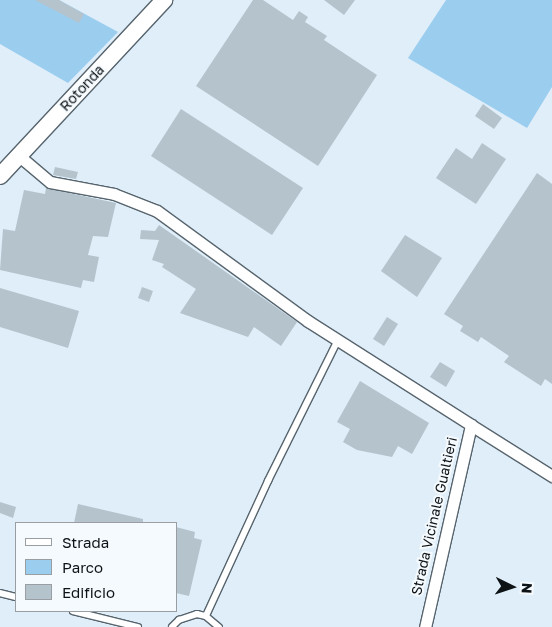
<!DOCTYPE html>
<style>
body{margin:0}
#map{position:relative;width:552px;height:627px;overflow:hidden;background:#dfeef9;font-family:"Golos Text",sans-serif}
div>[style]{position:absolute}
.green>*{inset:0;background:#9bcdef}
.building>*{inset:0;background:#b5c3cd}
.roads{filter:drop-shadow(1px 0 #57646d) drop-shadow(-1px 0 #57646d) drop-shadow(0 1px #57646d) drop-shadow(0 -1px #57646d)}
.service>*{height:5.5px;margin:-2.75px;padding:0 2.75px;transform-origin:2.75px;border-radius:2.75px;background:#fff}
.minor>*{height:11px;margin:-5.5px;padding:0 5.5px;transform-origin:5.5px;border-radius:5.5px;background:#fff}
.secondary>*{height:16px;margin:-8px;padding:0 8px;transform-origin:8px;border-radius:8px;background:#fff}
span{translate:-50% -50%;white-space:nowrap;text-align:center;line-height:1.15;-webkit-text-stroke:4px #f4fafe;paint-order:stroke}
.street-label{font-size:14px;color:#0e1316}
.legend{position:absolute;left:15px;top:522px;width:162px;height:90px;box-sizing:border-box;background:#f4fafe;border:1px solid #989ea1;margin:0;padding:6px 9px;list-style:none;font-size:15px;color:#0e1316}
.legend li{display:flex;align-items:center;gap:10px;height:25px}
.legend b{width:25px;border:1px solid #989ea1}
.north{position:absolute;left:487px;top:562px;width:50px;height:50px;-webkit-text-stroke:4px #f4fafe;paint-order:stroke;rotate:94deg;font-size:14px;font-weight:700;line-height:20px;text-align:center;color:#0e1316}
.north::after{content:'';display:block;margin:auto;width:18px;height:22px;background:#0e1316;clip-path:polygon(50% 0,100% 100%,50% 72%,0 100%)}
</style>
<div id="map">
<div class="green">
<i style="clip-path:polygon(0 0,59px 0,118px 32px,68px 83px,0 44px)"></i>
<i style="clip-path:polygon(446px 0,552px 0,552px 87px,527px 128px,408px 58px)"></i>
</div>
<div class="building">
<i style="clip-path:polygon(35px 0,59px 0,84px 14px,79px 23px)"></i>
<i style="clip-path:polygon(253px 0,263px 0,293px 20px,299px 11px,308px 17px,305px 22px,327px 36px,324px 40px,377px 75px,318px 166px,196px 86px)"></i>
<i style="clip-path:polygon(324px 0,355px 0,344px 15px)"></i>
<i style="clip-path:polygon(483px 104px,502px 118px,494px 129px,475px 116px)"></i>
<i style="clip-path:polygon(181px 109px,303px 188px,272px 235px,151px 156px)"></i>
<i style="clip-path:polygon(482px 143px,506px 159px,476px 204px,436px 178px,456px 148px,472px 159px)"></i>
<i style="clip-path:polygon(55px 167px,78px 172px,76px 179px,53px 175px)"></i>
<i style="clip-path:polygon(537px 173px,552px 184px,552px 384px,545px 379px,541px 386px,504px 362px,509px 356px,481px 337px,478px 342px,460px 331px,463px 326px,444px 314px)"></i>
<i style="clip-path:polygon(46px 188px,116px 203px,108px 237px,93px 236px,88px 255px,99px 257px,94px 282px,83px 280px,81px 288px,0 270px,3px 229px,15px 231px,24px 190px,45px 194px)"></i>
<i style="clip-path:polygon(159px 225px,297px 322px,281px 346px,254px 327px,248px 337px,180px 313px,196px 289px,162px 267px,164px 264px,152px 260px,159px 240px,140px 239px,141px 230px,155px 231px)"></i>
<i style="clip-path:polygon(405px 235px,442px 258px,417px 297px,381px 271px)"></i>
<i style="clip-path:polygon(142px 287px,153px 291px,149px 302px,138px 298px)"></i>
<i style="clip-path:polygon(0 288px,79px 311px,68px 348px,0 327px)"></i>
<i style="clip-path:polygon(387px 317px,398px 324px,384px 346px,373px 339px)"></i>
<i style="clip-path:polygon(440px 362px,455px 371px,446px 387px,430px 377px)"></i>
<i style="clip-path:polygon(360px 381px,429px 423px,412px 454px,398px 446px,392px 457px,357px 450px,343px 442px,350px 429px,337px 422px)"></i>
<i style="clip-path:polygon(0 502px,16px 507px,13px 518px,0 513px)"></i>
<i style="clip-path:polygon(78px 504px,143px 519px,143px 523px,74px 523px)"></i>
<i style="clip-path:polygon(176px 527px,195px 532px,194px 538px,202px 540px,189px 596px,176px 593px)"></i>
</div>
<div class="roads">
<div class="service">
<i style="left:0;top:593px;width:16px;rotate:14deg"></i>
<i style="left:73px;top:611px;width:67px;rotate:13.8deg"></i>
<i style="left:206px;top:616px;width:149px;rotate:-65.3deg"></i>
<i style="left:268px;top:481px;width:157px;rotate:-63.6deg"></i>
<i style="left:172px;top:627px;width:10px;rotate:-45deg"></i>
<i style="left:179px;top:620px;width:19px;rotate:-18deg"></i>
<i style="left:197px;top:614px;width:9px;rotate:13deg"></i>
<i style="left:206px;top:616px;width:17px;rotate:40deg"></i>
</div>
<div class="minor">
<i style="left:18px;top:155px;width:42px;rotate:40.2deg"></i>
<i style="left:50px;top:182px;width:65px;rotate:10.6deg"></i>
<i style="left:114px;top:194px;width:46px;rotate:21.6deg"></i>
<i style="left:157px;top:211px;width:187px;rotate:36.1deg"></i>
<i style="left:308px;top:321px;width:193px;rotate:32.5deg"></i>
<i style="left:471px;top:425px;width:207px;rotate:102.8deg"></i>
<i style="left:471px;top:425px;width:96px;rotate:32.2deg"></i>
</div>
<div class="secondary">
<i style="left:0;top:176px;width:241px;rotate:-47deg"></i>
</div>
</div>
<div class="street-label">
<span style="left:82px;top:88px;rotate:-47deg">Rotonda</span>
<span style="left:434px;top:516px;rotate:-77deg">Strada Vicinale Gualtieri</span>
</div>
<ul class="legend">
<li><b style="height:6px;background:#fff"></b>Strada</li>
<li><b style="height:14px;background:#9bcdef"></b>Parco</li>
<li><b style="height:14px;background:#b5c3cd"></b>Edificio</li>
</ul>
<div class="north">N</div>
</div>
